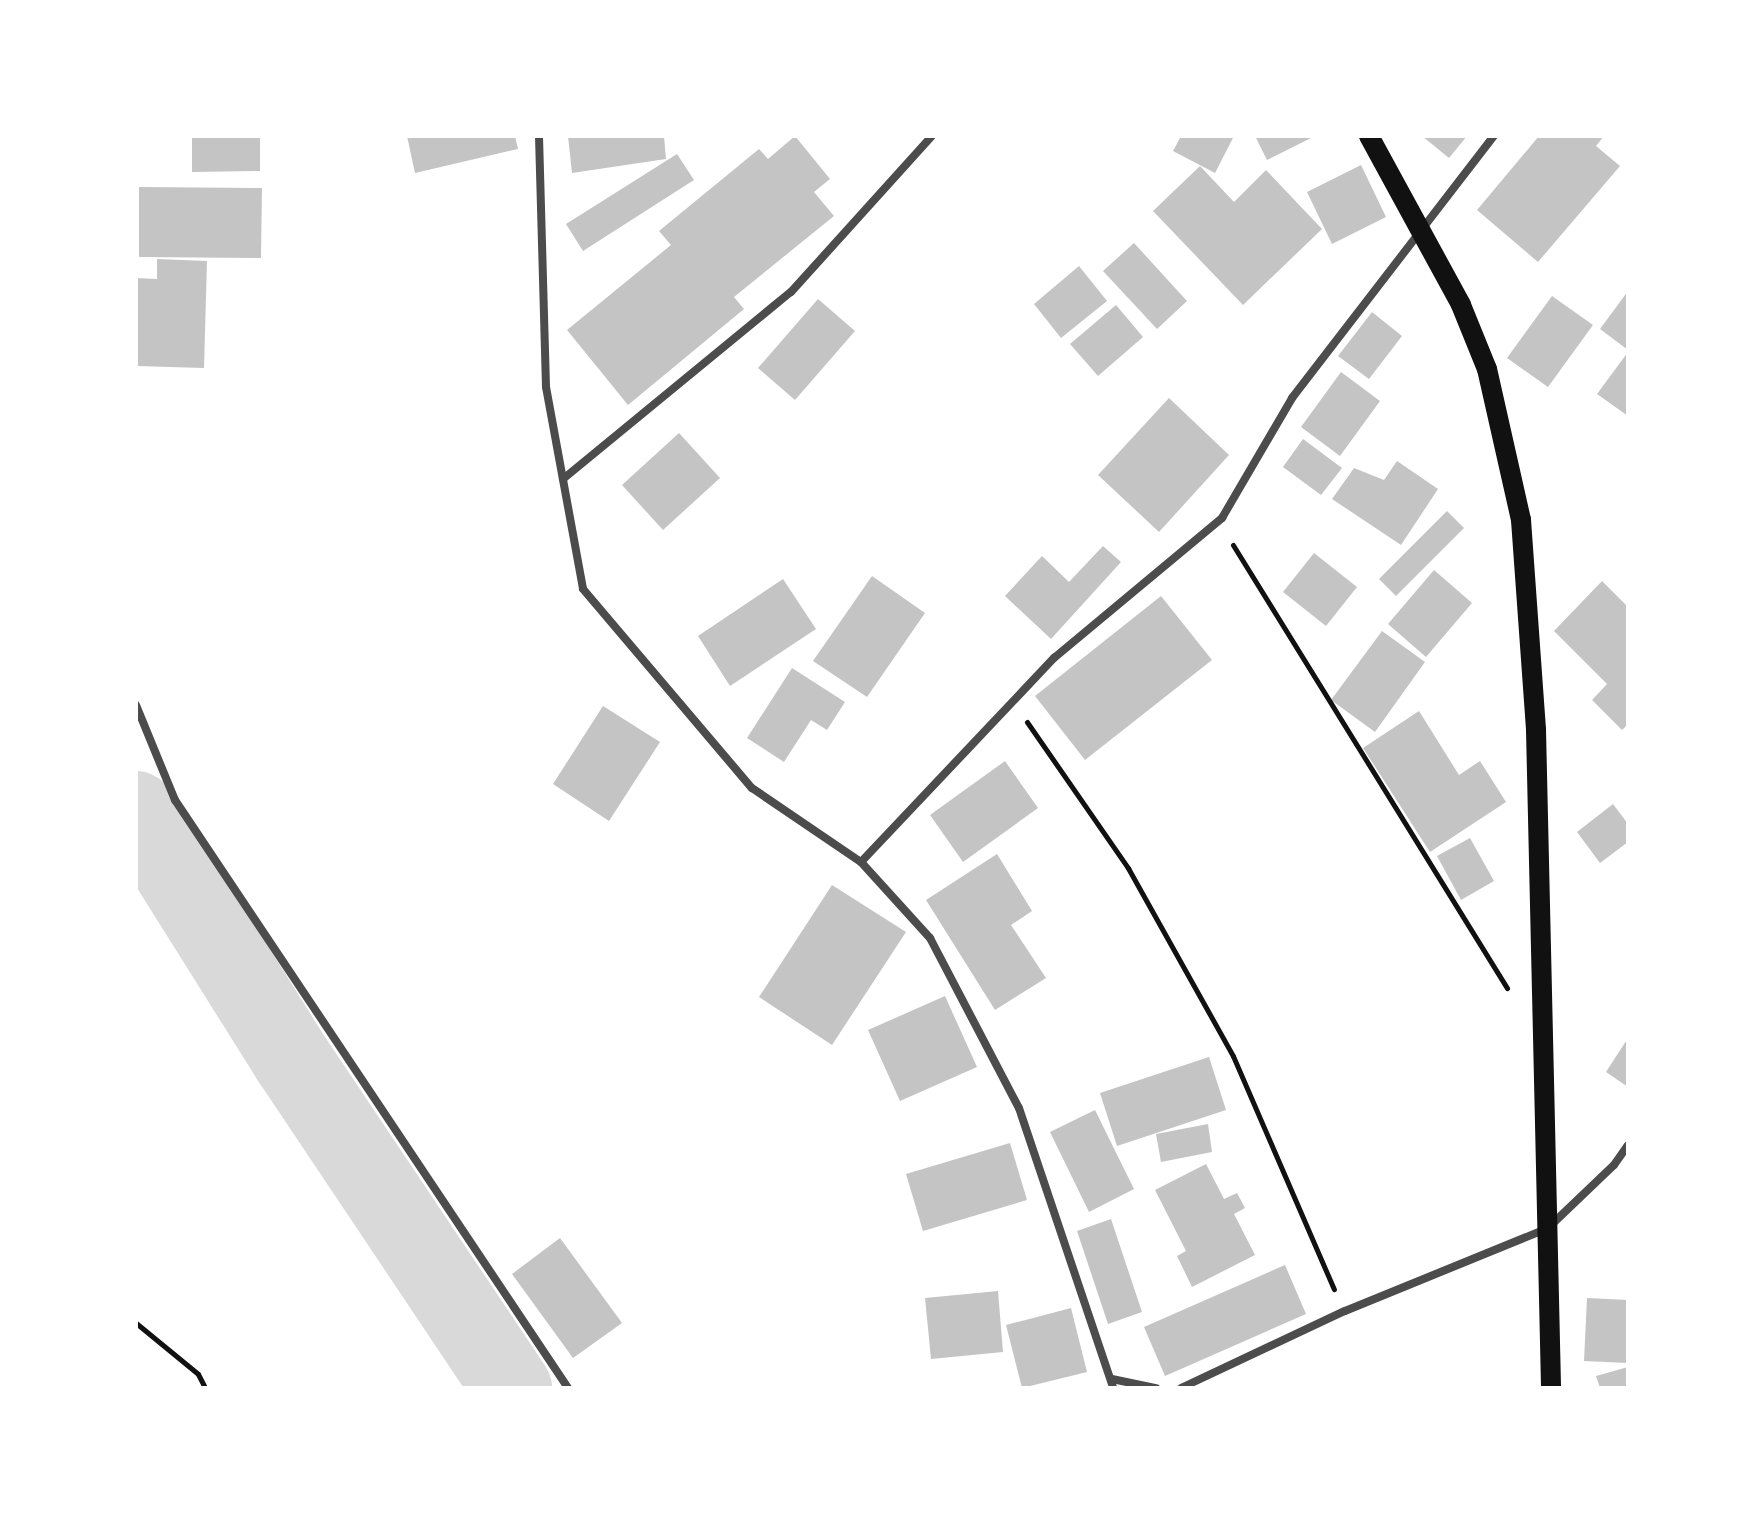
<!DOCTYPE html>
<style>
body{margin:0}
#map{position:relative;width:1764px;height:1524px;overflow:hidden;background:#fff;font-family:Poppins,sans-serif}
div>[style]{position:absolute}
.river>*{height:80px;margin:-40px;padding:0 40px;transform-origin:40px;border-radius:40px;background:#d9d9d9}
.building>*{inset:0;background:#c4c4c4}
.path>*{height:5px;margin:-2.5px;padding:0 2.5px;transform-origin:2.5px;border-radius:2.5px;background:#111}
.minor>*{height:8px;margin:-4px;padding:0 4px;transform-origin:4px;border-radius:4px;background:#4c4c4c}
.primary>*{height:20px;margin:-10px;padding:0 10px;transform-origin:10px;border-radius:10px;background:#111}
span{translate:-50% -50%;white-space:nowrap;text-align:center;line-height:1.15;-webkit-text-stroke:7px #fff;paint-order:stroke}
.frame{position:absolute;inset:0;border:138px solid #fff;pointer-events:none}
</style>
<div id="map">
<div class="river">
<i style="left:136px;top:811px;width:295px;rotate:57.9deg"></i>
<i style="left:293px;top:1061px;width:394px;rotate:56.2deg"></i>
</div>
<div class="building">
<i style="clip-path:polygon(192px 136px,260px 136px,260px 171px,192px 172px)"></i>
<i style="clip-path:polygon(407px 136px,515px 136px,518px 149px,415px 173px)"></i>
<i style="clip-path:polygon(568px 136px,664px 136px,666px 159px,572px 173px)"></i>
<i style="clip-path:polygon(795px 136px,830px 179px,814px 192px,834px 216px,734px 297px,744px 309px,628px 405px,567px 330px,671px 245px,659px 231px,759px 149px,768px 159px)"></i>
<i style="clip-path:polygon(1181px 136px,1234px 136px,1215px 173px,1173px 151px)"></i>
<i style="clip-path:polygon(1255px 136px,1315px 136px,1267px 160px)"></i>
<i style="clip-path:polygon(1422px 136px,1467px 136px,1449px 158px)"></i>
<i style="clip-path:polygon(1539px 136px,1604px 136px,1596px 146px,1620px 166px,1538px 262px,1477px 210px)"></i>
<i style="clip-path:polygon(677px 154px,694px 180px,583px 251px,566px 224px)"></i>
<i style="clip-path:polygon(1361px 165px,1386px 217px,1332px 244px,1307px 192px)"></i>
<i style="clip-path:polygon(1200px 166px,1234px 202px,1266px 170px,1322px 229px,1243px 305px,1153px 211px)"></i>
<i style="clip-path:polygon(139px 187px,262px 188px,261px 258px,139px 257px)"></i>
<i style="clip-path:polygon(1134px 243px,1187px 301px,1157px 329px,1103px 271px)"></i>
<i style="clip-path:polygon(157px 259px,207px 261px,204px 368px,136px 366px,136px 278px,157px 279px)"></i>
<i style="clip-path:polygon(1079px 266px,1107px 301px,1061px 338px,1034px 304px)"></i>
<i style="clip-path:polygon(1628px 291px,1628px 350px,1600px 329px)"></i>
<i style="clip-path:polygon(1552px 296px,1593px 325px,1548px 387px,1507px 358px)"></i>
<i style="clip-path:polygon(818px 299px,855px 331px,795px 400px,758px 368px)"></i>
<i style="clip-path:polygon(1116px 305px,1143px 337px,1098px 376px,1070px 344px)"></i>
<i style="clip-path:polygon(1372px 312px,1402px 336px,1369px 379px,1338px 356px)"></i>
<i style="clip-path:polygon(1628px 352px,1628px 416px,1597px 394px)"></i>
<i style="clip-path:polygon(1341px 372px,1380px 401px,1340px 456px,1301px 427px)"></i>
<i style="clip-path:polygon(1169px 398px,1229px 455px,1159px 532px,1098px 475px)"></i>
<i style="clip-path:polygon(679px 433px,720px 478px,663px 530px,622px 485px)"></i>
<i style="clip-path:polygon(1303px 439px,1342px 468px,1321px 495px,1283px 467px)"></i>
<i style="clip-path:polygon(1397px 461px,1438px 489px,1401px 545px,1332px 499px,1354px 468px,1384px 480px)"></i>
<i style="clip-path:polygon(1447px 511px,1464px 528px,1396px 596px,1379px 579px)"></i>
<i style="clip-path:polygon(1103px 546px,1121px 562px,1051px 639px,1005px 596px,1042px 556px,1069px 582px)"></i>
<i style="clip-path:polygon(1314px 553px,1357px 587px,1326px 626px,1283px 592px)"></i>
<i style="clip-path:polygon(1434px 570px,1472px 603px,1426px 657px,1388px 624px)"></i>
<i style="clip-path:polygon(872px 576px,925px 613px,867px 697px,813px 661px)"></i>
<i style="clip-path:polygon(783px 579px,816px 629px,730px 686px,698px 636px)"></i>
<i style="clip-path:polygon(1602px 581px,1628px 607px,1628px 724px,1622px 730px,1592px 700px,1607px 684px,1554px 631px)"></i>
<i style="clip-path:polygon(1161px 596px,1212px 660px,1085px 760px,1035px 696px)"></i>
<i style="clip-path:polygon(1382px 631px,1425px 662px,1375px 732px,1331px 700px)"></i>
<i style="clip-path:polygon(792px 668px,845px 702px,827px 730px,811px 720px,784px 762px,747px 738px)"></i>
<i style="clip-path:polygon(603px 706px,660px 742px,609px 821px,553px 784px)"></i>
<i style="clip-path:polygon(1419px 711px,1459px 775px,1480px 761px,1506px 802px,1430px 852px,1363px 748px)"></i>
<i style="clip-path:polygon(1005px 761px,1038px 808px,963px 862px,930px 815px)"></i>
<i style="clip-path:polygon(1613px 804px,1628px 824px,1628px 842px,1600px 863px,1577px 832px)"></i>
<i style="clip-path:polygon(1470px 838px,1494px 881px,1461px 900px,1437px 856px)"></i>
<i style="clip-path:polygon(997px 854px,1032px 911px,1011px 925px,1046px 978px,995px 1010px,926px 900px)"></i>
<i style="clip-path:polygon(832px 885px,906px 932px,832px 1045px,759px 997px)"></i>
<i style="clip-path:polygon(945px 996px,977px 1067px,900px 1101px,868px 1030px)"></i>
<i style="clip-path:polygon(1628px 1038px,1628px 1087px,1606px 1072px)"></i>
<i style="clip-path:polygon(1209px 1057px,1226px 1110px,1117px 1146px,1100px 1093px)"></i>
<i style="clip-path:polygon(1095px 1110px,1134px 1189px,1089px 1212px,1050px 1132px)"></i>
<i style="clip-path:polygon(1208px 1124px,1212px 1152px,1161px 1162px,1156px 1134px)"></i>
<i style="clip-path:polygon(1010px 1143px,1027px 1200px,923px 1231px,906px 1174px)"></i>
<i style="clip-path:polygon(1206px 1164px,1224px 1199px,1237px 1193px,1245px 1208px,1234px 1214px,1255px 1255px,1192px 1287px,1177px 1256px,1186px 1251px,1155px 1190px)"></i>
<i style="clip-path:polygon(1111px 1219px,1142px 1312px,1108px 1324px,1077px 1231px)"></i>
<i style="clip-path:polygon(560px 1238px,622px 1323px,573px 1358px,512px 1274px)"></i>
<i style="clip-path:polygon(1285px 1265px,1306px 1314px,1165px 1376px,1144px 1327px)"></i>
<i style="clip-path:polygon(998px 1291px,1003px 1352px,931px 1359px,925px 1298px)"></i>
<i style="clip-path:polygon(1587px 1298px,1628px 1300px,1628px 1363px,1584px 1361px)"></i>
<i style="clip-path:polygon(1071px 1308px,1087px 1372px,1022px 1388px,1006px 1325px)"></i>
<i style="clip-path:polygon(1628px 1367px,1628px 1388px,1600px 1388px,1596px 1376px)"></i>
</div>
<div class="path">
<i style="left:1233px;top:545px;width:521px;rotate:58.26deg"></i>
<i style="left:1027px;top:722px;width:178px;rotate:55.3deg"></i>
<i style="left:1128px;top:868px;width:215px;rotate:60.8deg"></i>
<i style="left:1233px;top:1056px;width:254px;rotate:66.6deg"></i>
<i style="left:136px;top:1323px;width:80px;rotate:39.4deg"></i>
<i style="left:198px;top:1374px;width:16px;rotate:63deg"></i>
</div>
<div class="minor">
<i style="left:539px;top:136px;width:251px;rotate:88.4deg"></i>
<i style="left:546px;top:387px;width:205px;rotate:79.6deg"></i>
<i style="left:583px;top:589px;width:261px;rotate:49.7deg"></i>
<i style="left:752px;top:788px;width:132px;rotate:34.2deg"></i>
<i style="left:861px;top:862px;width:103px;rotate:47.8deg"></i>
<i style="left:930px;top:938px;width:192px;rotate:62.4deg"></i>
<i style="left:1019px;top:1108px;width:295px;rotate:71.4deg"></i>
<i style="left:563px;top:479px;width:295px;rotate:-39.4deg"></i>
<i style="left:791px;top:292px;width:210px;rotate:-47.9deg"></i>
<i style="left:136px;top:705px;width:103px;rotate:67.7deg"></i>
<i style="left:175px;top:800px;width:707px;rotate:56.24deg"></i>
<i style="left:861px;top:862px;width:281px;rotate:-46.6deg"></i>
<i style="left:1054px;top:658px;width:219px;rotate:-39.8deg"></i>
<i style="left:1222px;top:518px;width:139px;rotate:-59.7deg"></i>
<i style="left:1292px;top:398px;width:331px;rotate:-52.4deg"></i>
<i style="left:1112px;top:1379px;width:45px;rotate:11.6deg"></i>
<i style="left:1181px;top:1388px;width:181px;rotate:-25.2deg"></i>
<i style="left:1345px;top:1311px;width:219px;rotate:-22.2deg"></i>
<i style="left:1548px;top:1228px;width:91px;rotate:-43.7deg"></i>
<i style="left:1614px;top:1165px;width:24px;rotate:-55deg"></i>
</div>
<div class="primary">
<i style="left:1369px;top:136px;width:192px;rotate:61.4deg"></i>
<i style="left:1461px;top:305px;width:69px;rotate:67.9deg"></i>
<i style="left:1487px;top:369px;width:155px;rotate:77.3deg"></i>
<i style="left:1521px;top:520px;width:211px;rotate:85.9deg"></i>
<i style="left:1536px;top:730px;width:658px;rotate:88.69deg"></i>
</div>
<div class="frame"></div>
</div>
